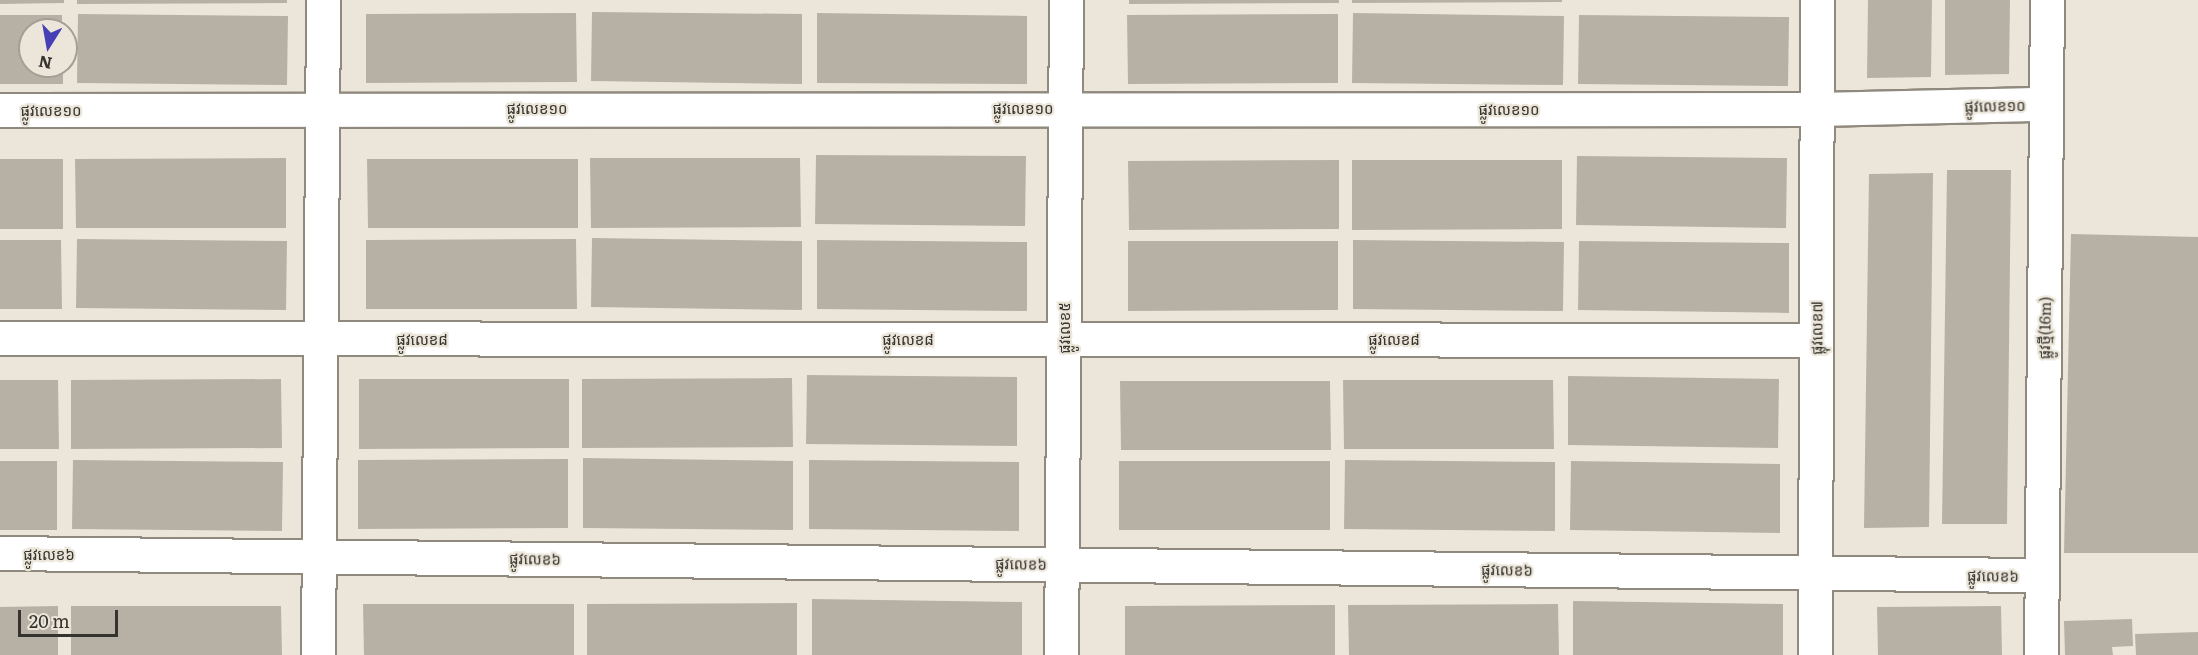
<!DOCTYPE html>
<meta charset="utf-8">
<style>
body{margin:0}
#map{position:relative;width:2198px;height:655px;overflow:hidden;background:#ece6da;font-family:Literata,"Noto Sans Khmer",serif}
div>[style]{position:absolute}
.building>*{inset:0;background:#b7b1a5}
.roads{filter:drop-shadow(2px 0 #8f897e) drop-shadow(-2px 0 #8f897e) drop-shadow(0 2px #8f897e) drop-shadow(0 -2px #8f897e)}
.street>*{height:33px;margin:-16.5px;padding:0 16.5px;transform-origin:16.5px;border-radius:16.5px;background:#fff}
.secondary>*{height:33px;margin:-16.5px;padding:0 16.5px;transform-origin:16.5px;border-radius:16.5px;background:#fff}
span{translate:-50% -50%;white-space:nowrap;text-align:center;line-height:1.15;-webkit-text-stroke:4.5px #ece6da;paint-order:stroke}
.street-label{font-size:15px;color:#36342f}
.north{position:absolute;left:18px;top:18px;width:60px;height:60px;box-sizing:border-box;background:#ece6da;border:2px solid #a39f96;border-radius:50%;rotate:191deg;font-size:16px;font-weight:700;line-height:24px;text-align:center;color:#36342f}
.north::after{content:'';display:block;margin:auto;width:21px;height:27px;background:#473fb5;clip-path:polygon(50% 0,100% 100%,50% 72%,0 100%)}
.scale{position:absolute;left:18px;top:610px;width:100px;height:27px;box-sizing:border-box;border:3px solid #36342f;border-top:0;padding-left:8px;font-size:18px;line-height:21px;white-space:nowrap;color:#36342f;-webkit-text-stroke:4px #ece6da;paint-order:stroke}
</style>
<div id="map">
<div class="building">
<i style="clip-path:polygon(0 0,64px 0,64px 3px,0 4px)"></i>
<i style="clip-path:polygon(77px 0,287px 0,287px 3px,77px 4px)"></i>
<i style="clip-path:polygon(1129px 0,1339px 0,1339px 3px,1129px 4px)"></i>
<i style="clip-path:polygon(1352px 0,1562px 0,1562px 2px,1352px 3px)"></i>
<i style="clip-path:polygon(1868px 0,1932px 0,1931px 77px,1867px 78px)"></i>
<i style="clip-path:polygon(1945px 0,2010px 0,2009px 74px,1945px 75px)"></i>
<i style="clip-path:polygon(592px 12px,802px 14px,802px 84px,591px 81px)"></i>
<i style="clip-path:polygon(576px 13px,577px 82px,366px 83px,366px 14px)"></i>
<i style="clip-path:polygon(817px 13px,1027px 16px,1027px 84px,817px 83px)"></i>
<i style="clip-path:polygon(1353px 13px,1564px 16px,1563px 85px,1352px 83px)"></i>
<i style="clip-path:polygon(78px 14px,288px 16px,287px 85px,77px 83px)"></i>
<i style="clip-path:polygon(1338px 14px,1338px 83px,1128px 84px,1127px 15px)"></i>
<i style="clip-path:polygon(0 15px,62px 15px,62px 30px,30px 30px,30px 66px,63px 66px,63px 84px,0 84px)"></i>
<i style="clip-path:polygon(1579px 15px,1789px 17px,1788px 86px,1578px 84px)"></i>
<i style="clip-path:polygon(816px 155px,1026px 156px,1025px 226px,815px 224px)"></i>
<i style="clip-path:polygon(1577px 156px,1787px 158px,1786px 228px,1576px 225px)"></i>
<i style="clip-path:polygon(286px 158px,286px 228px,76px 228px,75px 159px)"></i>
<i style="clip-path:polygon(590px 158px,800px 158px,801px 227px,591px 228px)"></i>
<i style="clip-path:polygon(0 159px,63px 159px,63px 229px,0 229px)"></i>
<i style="clip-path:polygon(367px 159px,578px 159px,578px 228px,368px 228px)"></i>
<i style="clip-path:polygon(1339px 160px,1339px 229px,1129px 230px,1128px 161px)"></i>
<i style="clip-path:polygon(1352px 160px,1562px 160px,1562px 229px,1352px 230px)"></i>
<i style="clip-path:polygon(1947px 170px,2011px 170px,2007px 524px,1942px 524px)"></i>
<i style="clip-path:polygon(1933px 173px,1929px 527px,1864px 528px,1869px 174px)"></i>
<i style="clip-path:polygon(2071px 234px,2198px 237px,2198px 553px,2064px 553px)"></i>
<i style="clip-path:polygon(592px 238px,802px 241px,802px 310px,591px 307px)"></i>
<i style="clip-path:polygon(77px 239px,287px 241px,286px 310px,76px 308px)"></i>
<i style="clip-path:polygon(576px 239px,577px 309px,366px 309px,366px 240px)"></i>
<i style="clip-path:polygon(0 240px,61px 240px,62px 309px,0 309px)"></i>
<i style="clip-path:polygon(817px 240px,1027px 242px,1027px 311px,817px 309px)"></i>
<i style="clip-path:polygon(1353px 240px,1564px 242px,1563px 311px,1353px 309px)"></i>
<i style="clip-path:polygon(1128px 241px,1338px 241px,1338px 310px,1128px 311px)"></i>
<i style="clip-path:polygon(1579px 241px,1789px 243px,1789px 313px,1578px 310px)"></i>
<i style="clip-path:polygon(807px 375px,1017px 377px,1017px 446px,806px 444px)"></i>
<i style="clip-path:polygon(1568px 376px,1779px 379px,1778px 448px,1568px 445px)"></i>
<i style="clip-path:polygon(792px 378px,793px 447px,582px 448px,582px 379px)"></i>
<i style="clip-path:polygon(281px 379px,282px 448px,71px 449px,71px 380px)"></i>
<i style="clip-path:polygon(359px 379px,569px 379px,569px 448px,359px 449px)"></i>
<i style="clip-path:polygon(0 380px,58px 380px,59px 449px,0 449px)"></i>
<i style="clip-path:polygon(1343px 380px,1553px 380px,1554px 449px,1344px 449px)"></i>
<i style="clip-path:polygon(1120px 381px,1330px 381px,1331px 450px,1121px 450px)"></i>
<i style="clip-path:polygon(583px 458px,793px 461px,793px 530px,583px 528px)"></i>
<i style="clip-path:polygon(568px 459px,568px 528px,358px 529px,358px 460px)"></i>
<i style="clip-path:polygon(73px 460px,283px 462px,282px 531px,72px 529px)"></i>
<i style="clip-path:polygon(809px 460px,1019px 462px,1019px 531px,809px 529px)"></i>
<i style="clip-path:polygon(1345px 460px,1555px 462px,1555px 531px,1344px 529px)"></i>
<i style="clip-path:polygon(0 461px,57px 461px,57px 530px,0 530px)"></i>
<i style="clip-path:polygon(1119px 461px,1330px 461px,1330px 530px,1119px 530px)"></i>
<i style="clip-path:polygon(1571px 461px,1780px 464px,1780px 533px,1570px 530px)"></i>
<i style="clip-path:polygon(812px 599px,1022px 602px,1022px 655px,812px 655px)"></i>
<i style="clip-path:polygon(1573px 601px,1783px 604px,1783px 655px,1573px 655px)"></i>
<i style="clip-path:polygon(797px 603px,797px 655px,587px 655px,587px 604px)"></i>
<i style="clip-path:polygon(363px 604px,574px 604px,574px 655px,364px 655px)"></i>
<i style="clip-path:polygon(1558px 604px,1559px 655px,1349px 655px,1348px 605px)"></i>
<i style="clip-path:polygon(1335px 605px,1335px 655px,1125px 655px,1125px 606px)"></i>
<i style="clip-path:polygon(58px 606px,58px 655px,0 655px,0 607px)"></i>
<i style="clip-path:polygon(71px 606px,281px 606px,282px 655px,71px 655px)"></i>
<i style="clip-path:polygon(2001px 606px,2002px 655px,1878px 655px,1877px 607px)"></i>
<i style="clip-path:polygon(2132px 619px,2133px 646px,2112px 647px,2113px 655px,2065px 655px,2064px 621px)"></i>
<i style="clip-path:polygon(2198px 632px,2198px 655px,2136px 655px,2135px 634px)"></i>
</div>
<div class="roads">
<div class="street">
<i style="left:0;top:110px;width:1817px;rotate:-0.03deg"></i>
<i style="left:1817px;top:109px;width:229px;rotate:-1.3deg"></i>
<i style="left:0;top:338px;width:1816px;rotate:0.06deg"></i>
<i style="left:0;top:553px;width:2042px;rotate:0.62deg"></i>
<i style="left:318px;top:655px;width:655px;rotate:-89.56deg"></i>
<i style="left:1061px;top:655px;width:655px;rotate:-89.56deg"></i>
<i style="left:1815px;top:655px;width:655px;rotate:-89.83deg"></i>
</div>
<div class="secondary">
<i style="left:2041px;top:655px;width:655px;rotate:-89.48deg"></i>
</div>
</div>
<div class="street-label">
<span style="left:1995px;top:105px;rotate:-1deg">ផ្លូវលេខ១០</span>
<span style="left:537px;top:108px">ផ្លូវលេខ១០</span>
<span style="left:1023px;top:108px">ផ្លូវលេខ១០</span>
<span style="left:1509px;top:109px">ផ្លូវលេខ១០</span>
<span style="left:51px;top:110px">ផ្លូវលេខ១០</span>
<span style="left:1064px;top:328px;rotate:-90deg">ផ្លូវលេខ៥</span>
<span style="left:1816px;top:328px;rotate:-90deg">ផ្លុវលេខ៧</span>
<span style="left:2044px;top:328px;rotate:-89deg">ផ្លូវថ្មី(16m)</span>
<span style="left:422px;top:339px">ផ្លូវលេខ៨</span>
<span style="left:908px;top:339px">ផ្លូវលេខ៨</span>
<span style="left:1394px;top:339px">ផ្លូវលេខ៨</span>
<span style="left:49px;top:554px">ផ្លូវលេខ៦</span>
<span style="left:535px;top:558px;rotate:1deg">ផ្លូវលេខ៦</span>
<span style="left:1021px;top:563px;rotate:1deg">ផ្លូវលេខ៦</span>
<span style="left:1507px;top:569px;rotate:1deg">ផ្លូវលេខ៦</span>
<span style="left:1993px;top:575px;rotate:1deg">ផ្លូវលេខ៦</span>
</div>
<div class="north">N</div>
<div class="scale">20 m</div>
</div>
